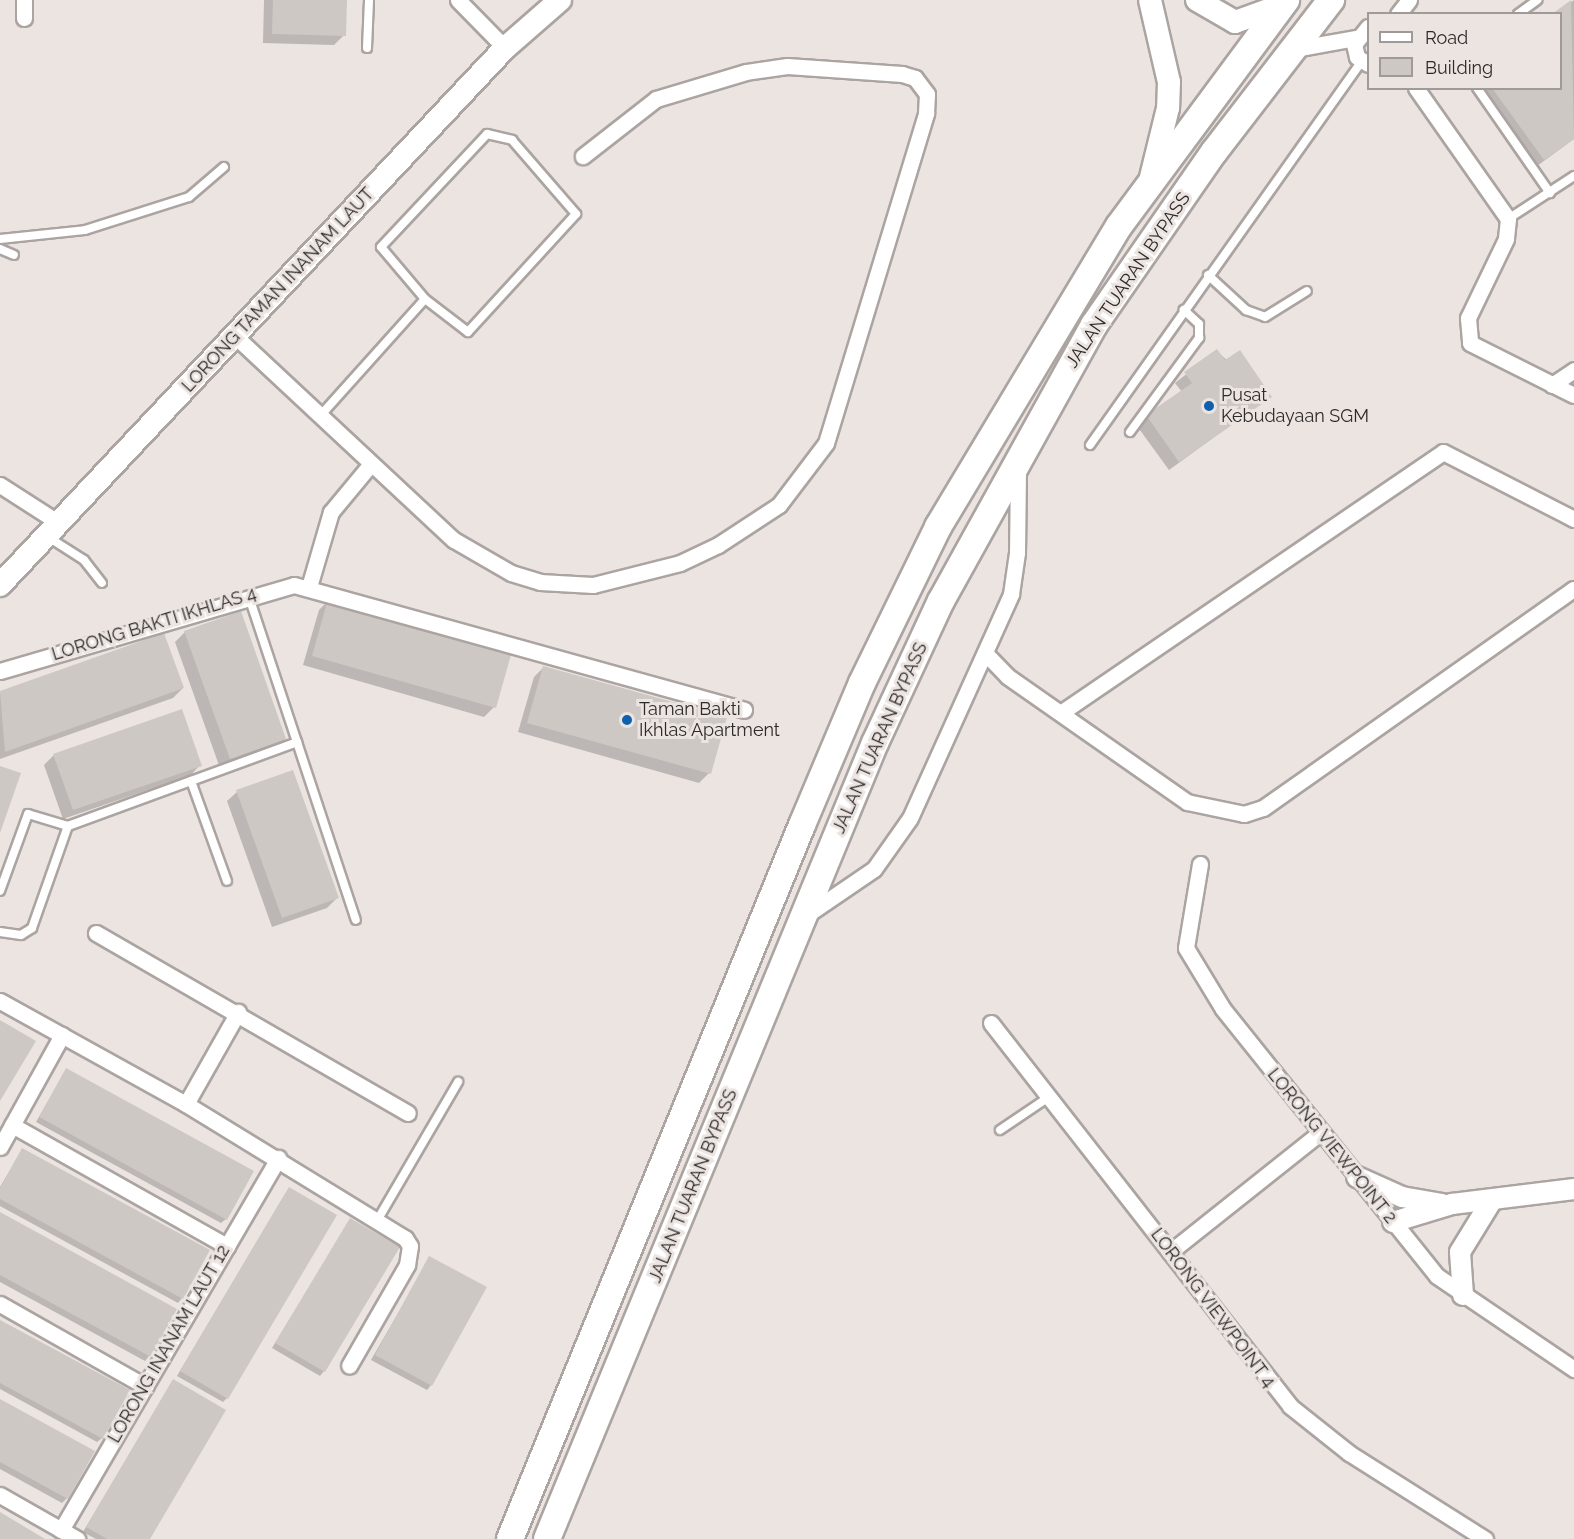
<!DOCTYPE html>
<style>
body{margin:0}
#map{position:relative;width:1574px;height:1539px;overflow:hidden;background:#ebe4e1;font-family:Raleway,sans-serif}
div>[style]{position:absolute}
.shadow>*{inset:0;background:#0003}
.building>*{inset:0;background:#cec8c4}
.roads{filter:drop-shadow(2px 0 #aba4a1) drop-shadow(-2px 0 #aba4a1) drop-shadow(0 2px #aba4a1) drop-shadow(0 -2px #aba4a1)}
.service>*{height:8px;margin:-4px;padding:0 4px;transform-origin:4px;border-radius:4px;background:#fff}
.minor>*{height:15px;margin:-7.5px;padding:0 7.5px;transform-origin:7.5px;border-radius:7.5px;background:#fff}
.tertiary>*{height:20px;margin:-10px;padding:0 10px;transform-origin:10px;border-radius:10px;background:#fff}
.secondary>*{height:22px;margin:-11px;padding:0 11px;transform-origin:11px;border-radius:11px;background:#fff}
.trunk>*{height:26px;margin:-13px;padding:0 13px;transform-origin:13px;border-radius:13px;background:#fff}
.dots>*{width:16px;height:16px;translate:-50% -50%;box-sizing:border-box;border:3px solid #ebe4e1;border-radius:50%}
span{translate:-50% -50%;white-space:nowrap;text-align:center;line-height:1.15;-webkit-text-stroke:6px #ebe4e1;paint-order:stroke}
.street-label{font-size:18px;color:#2d2a29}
.poi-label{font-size:18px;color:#2d2a29}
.left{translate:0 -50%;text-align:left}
.legend{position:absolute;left:1367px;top:12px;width:195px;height:78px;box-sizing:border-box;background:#ebe4e1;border:2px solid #9f9a97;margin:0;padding:8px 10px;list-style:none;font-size:18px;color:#2d2a29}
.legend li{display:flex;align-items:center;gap:12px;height:30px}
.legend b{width:30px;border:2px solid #9f9a97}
</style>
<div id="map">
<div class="shadow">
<i style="clip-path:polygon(264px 0,345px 0,344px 35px,334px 45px,263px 43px)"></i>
<i style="clip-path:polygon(1574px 0,1574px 139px,1537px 166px,1480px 88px,1560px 88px,1560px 14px,1554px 14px)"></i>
<i style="clip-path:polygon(1216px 351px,1271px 396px,1169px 470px,1137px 426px,1182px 392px,1175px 383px)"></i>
<i style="clip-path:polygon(329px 600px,494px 707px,484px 717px,303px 665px,319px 610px)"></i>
<i style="clip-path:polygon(185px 632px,285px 739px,275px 749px,220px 768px,175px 642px)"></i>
<i style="clip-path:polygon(163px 635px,183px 688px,173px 698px,0 759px,0 693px)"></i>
<i style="clip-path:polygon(544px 667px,709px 773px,699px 783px,518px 732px,534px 677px)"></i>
<i style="clip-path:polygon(54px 755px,200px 765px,191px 775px,63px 819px,44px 765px)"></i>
<i style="clip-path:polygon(237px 792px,337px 898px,327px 908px,272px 927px,227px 801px)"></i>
<i style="clip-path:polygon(66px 1070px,226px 1219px,221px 1223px,36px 1122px)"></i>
<i style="clip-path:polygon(22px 1150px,182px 1298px,178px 1303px,0 1206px,0 1187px)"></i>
<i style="clip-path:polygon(285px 1194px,227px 1398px,223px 1402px,177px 1376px)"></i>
<i style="clip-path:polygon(0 1214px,175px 1309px,149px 1356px,145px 1361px,0 1282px)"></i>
<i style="clip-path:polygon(350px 1220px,324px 1371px,320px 1376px,272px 1348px)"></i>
<i style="clip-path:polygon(430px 1258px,431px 1385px,427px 1390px,371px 1360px)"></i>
<i style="clip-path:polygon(0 1321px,102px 1438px,97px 1442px,0 1389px)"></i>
<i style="clip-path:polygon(173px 1381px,148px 1539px,96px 1539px,83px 1532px)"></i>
<i style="clip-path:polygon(0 1401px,67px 1498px,62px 1503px,0 1469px)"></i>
</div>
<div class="building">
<i style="clip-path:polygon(273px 0,347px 0,346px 36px,272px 34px)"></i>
<i style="clip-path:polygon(1571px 0,1574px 139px,1544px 160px,1492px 88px,1560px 88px,1560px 14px,1552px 14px)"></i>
<i style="clip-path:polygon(1217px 349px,1225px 360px,1240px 350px,1272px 397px,1179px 462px,1146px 415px,1192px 383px,1184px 372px)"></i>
<i style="clip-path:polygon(328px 599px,512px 651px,496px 708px,312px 656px)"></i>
<i style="clip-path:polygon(241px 611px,286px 739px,230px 759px,184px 631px)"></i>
<i style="clip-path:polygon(164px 633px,184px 688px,5px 752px,0 691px)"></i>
<i style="clip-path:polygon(543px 666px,727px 717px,711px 774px,527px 723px)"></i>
<i style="clip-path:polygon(182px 709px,202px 766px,73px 810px,53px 754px)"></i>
<i style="clip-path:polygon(0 766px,21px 773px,0 833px)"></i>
<i style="clip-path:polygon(293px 770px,339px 898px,282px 918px,236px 790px)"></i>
<i style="clip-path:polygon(0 1020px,36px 1041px,0 1101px)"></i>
<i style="clip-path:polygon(66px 1068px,254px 1171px,227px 1220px,39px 1117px)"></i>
<i style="clip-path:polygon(22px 1148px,210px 1250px,183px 1299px,0 1199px,0 1188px)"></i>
<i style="clip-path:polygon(289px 1187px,337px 1215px,228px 1399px,180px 1371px)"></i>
<i style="clip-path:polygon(0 1212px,177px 1309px,151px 1357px,0 1275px)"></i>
<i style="clip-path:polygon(350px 1218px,400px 1247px,325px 1372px,275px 1343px)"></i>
<i style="clip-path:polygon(429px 1256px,487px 1287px,432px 1386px,375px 1355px)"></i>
<i style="clip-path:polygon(0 1320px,130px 1390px,103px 1439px,0 1383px)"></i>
<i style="clip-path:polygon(173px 1379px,226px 1410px,150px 1539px,107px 1539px,86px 1527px)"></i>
<i style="clip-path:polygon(0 1399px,95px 1451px,68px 1499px,0 1462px)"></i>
<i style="clip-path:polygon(0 1512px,45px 1539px,0 1539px)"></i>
</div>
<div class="roads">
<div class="service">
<i style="left:1518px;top:14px;width:24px;rotate:-36deg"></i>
<i style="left:367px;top:48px;width:48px;rotate:-87.6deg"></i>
<i style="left:1477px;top:88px;width:128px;rotate:55.2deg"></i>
<i style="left:487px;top:134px;width:26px;rotate:13deg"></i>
<i style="left:512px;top:140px;width:98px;rotate:49.1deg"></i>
<i style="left:576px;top:214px;width:160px;rotate:132.5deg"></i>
<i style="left:468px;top:332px;width:54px;rotate:-142.5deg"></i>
<i style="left:425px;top:299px;width:68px;rotate:-130.2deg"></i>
<i style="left:381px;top:247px;width:155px;rotate:-46.8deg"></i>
<i style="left:1508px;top:219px;width:79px;rotate:-33.1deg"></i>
<i style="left:0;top:239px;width:85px;rotate:-6deg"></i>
<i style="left:85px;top:230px;width:109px;rotate:-17.6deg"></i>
<i style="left:189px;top:197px;width:46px;rotate:-40.6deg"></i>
<i style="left:0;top:249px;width:15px;rotate:23deg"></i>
<i style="left:1208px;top:275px;width:52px;rotate:42.6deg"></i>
<i style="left:1246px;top:310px;width:20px;rotate:20deg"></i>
<i style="left:1265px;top:317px;width:49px;rotate:-31.8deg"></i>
<i style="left:320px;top:416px;width:157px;rotate:-48.1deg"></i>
<i style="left:1130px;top:432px;width:117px;rotate:-53.7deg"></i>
<i style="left:1199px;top:338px;width:14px;rotate:-90deg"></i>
<i style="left:1199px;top:324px;width:21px;rotate:-137deg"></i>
<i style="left:1090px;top:445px;width:471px;rotate:-54.7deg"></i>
<i style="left:48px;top:537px;width:43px;rotate:32.6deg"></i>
<i style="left:84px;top:560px;width:29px;rotate:52deg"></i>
<i style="left:249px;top:597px;width:340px;rotate:71.7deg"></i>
<i style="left:191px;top:781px;width:106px;rotate:70.2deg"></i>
<i style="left:0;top:891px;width:82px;rotate:-70deg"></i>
<i style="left:28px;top:814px;width:42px;rotate:16.7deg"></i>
<i style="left:68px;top:826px;width:244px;rotate:-20.1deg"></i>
<i style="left:0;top:932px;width:21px;rotate:8deg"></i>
<i style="left:21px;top:935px;width:13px;rotate:-32deg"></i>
<i style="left:32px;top:928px;width:108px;rotate:-70.6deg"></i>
<i style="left:1000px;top:1130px;width:59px;rotate:-34deg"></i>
<i style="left:378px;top:1219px;width:159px;rotate:-59.7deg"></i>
</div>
<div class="minor">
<i style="left:458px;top:0;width:67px;rotate:45.6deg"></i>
<i style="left:1398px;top:14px;width:18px;rotate:-52deg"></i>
<i style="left:24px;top:18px;width:18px;rotate:-90deg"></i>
<i style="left:1368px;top:27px;width:22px;rotate:129deg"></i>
<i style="left:1354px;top:44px;width:13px;rotate:77deg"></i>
<i style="left:1357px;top:57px;width:13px;rotate:32deg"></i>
<i style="left:1294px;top:49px;width:63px;rotate:-10.1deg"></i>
<i style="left:1416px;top:88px;width:160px;rotate:54.9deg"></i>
<i style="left:1508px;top:219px;width:20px;rotate:96deg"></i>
<i style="left:1506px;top:239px;width:88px;rotate:115.7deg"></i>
<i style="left:1468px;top:318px;width:25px;rotate:85deg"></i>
<i style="left:1470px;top:343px;width:116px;rotate:26.6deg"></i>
<i style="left:235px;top:336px;width:299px;rotate:43deg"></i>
<i style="left:454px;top:540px;width:66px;rotate:30.1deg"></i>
<i style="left:511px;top:573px;width:30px;rotate:17deg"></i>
<i style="left:540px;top:582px;width:53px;rotate:3.2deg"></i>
<i style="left:593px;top:585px;width:90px;rotate:-14.2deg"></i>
<i style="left:680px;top:563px;width:42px;rotate:-25.3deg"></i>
<i style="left:718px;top:545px;width:73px;rotate:-33.3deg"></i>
<i style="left:779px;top:505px;width:78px;rotate:-52.8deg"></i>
<i style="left:826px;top:443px;width:345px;rotate:-73.1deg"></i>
<i style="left:926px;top:113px;width:19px;rotate:-87deg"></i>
<i style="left:927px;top:94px;width:20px;rotate:-127deg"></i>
<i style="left:915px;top:78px;width:14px;rotate:-163deg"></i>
<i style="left:902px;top:74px;width:115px;rotate:-176deg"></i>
<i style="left:787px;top:66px;width:41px;rotate:171.7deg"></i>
<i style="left:746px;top:72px;width:94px;rotate:163.3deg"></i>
<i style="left:656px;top:99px;width:93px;rotate:142deg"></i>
<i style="left:1552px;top:385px;width:27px;rotate:-34deg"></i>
<i style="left:0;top:485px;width:67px;rotate:32.7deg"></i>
<i style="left:309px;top:587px;width:78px;rotate:-73.7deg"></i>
<i style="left:331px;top:512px;width:61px;rotate:-50.3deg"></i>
<i style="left:986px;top:654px;width:30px;rotate:46deg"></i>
<i style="left:1007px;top:676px;width:220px;rotate:35deg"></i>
<i style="left:1187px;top:802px;width:58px;rotate:11.9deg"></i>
<i style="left:1244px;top:814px;width:20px;rotate:-18deg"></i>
<i style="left:1263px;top:808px;width:380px;rotate:-35.2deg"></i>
<i style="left:0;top:671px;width:306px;rotate:-16.3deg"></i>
<i style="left:294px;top:585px;width:467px;rotate:15.5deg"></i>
<i style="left:1062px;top:712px;width:461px;rotate:-34.3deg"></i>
<i style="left:1443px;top:452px;width:147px;rotate:27.1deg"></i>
<i style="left:1200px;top:864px;width:85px;rotate:99.5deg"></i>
<i style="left:1186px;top:948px;width:71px;rotate:58.8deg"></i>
<i style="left:1223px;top:1009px;width:342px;rotate:51.3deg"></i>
<i style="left:1437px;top:1276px;width:166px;rotate:34.2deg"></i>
<i style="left:805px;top:916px;width:83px;rotate:-34.3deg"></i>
<i style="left:874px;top:869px;width:62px;rotate:-54.8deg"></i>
<i style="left:910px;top:818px;width:246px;rotate:-65.7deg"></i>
<i style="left:1011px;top:594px;width:41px;rotate:-81.7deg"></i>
<i style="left:1017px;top:553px;width:83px;rotate:-89.3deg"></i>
<i style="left:96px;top:933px;width:360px;rotate:30deg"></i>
<i style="left:0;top:1001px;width:213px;rotate:29deg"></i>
<i style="left:186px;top:1104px;width:257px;rotate:31.5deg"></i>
<i style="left:405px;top:1238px;width:9px;rotate:58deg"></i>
<i style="left:410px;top:1246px;width:19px;rotate:99deg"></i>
<i style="left:407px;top:1265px;width:116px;rotate:119.9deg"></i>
<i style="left:991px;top:1023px;width:486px;rotate:52deg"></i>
<i style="left:1290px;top:1406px;width:75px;rotate:38.5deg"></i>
<i style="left:1349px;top:1453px;width:161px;rotate:32.3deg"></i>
<i style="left:186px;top:1104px;width:106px;rotate:-60.5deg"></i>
<i style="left:12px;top:1125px;width:247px;rotate:29.4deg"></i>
<i style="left:0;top:1147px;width:128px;rotate:-61deg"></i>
<i style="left:1170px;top:1252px;width:193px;rotate:-38.5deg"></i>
<i style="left:0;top:1304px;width:167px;rotate:29.5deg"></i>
<i style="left:0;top:1495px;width:89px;rotate:29.7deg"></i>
<i style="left:61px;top:1530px;width:431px;rotate:-59.7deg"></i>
</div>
<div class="tertiary">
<i style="left:1357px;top:1177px;width:49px;rotate:24deg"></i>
<i style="left:1402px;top:1197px;width:41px;rotate:9.9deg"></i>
<i style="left:1393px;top:1222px;width:62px;rotate:-17deg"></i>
<i style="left:1452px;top:1204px;width:123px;rotate:-7deg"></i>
<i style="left:1463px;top:1295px;width:43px;rotate:-94deg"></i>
<i style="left:1460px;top:1252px;width:61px;rotate:-58.4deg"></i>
</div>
<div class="secondary">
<i style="left:1150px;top:0;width:84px;rotate:77deg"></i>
<i style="left:1169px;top:82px;width:26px;rotate:92deg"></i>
<i style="left:1168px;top:108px;width:71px;rotate:103.8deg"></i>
<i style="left:1197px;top:0;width:44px;rotate:30.1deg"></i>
<i style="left:1235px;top:22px;width:50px;rotate:-19.9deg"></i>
<i style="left:0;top:585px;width:737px;rotate:-46.76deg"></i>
<i style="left:505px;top:48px;width:73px;rotate:-41.1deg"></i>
</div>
<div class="trunk">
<i style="left:510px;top:1539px;width:771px;rotate:-67.76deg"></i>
<i style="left:802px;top:825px;width:154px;rotate:-67.1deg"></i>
<i style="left:862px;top:683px;width:174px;rotate:-64deg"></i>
<i style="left:938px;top:527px;width:351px;rotate:-59deg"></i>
<i style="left:1119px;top:226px;width:281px;rotate:-53.5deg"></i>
<i style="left:547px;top:1539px;width:861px;rotate:-67.61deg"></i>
<i style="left:875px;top:743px;width:157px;rotate:-65.1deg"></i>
<i style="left:941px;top:601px;width:316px;rotate:-61deg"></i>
<i style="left:1094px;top:325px;width:211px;rotate:-55.3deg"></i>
<i style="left:1214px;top:152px;width:192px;rotate:-52.4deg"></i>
</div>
</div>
<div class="dots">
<i style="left:1209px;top:406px;background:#0f61af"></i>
<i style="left:627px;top:720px;background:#0f61af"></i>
</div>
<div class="street-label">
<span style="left:1128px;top:280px;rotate:-56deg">JALAN TUARAN BYPASS</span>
<span style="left:278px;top:290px;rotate:-47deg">LORONG TAMAN INANAM LAUT</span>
<span style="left:154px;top:624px;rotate:-17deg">LORONG BAKTI IKHLAS 4</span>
<span style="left:880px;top:738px;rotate:-66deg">JALAN TUARAN BYPASS</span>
<span style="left:1332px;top:1146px;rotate:51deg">LORONG VIEWPOINT 2</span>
<span style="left:693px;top:1186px;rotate:-68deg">JALAN TUARAN BYPASS</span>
<span style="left:1213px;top:1308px;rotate:53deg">LORONG VIEWPOINT 4</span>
<span style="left:169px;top:1344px;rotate:-60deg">LORONG INANAM LAUT 12</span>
</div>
<div class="poi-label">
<span class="left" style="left:1221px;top:406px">Pusat<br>Kebudayaan SGM</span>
<span class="left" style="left:639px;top:720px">Taman Bakti<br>Ikhlas Apartment</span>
</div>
<ul class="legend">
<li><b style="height:8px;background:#fff"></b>Road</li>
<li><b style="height:16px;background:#cec8c4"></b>Building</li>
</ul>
</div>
